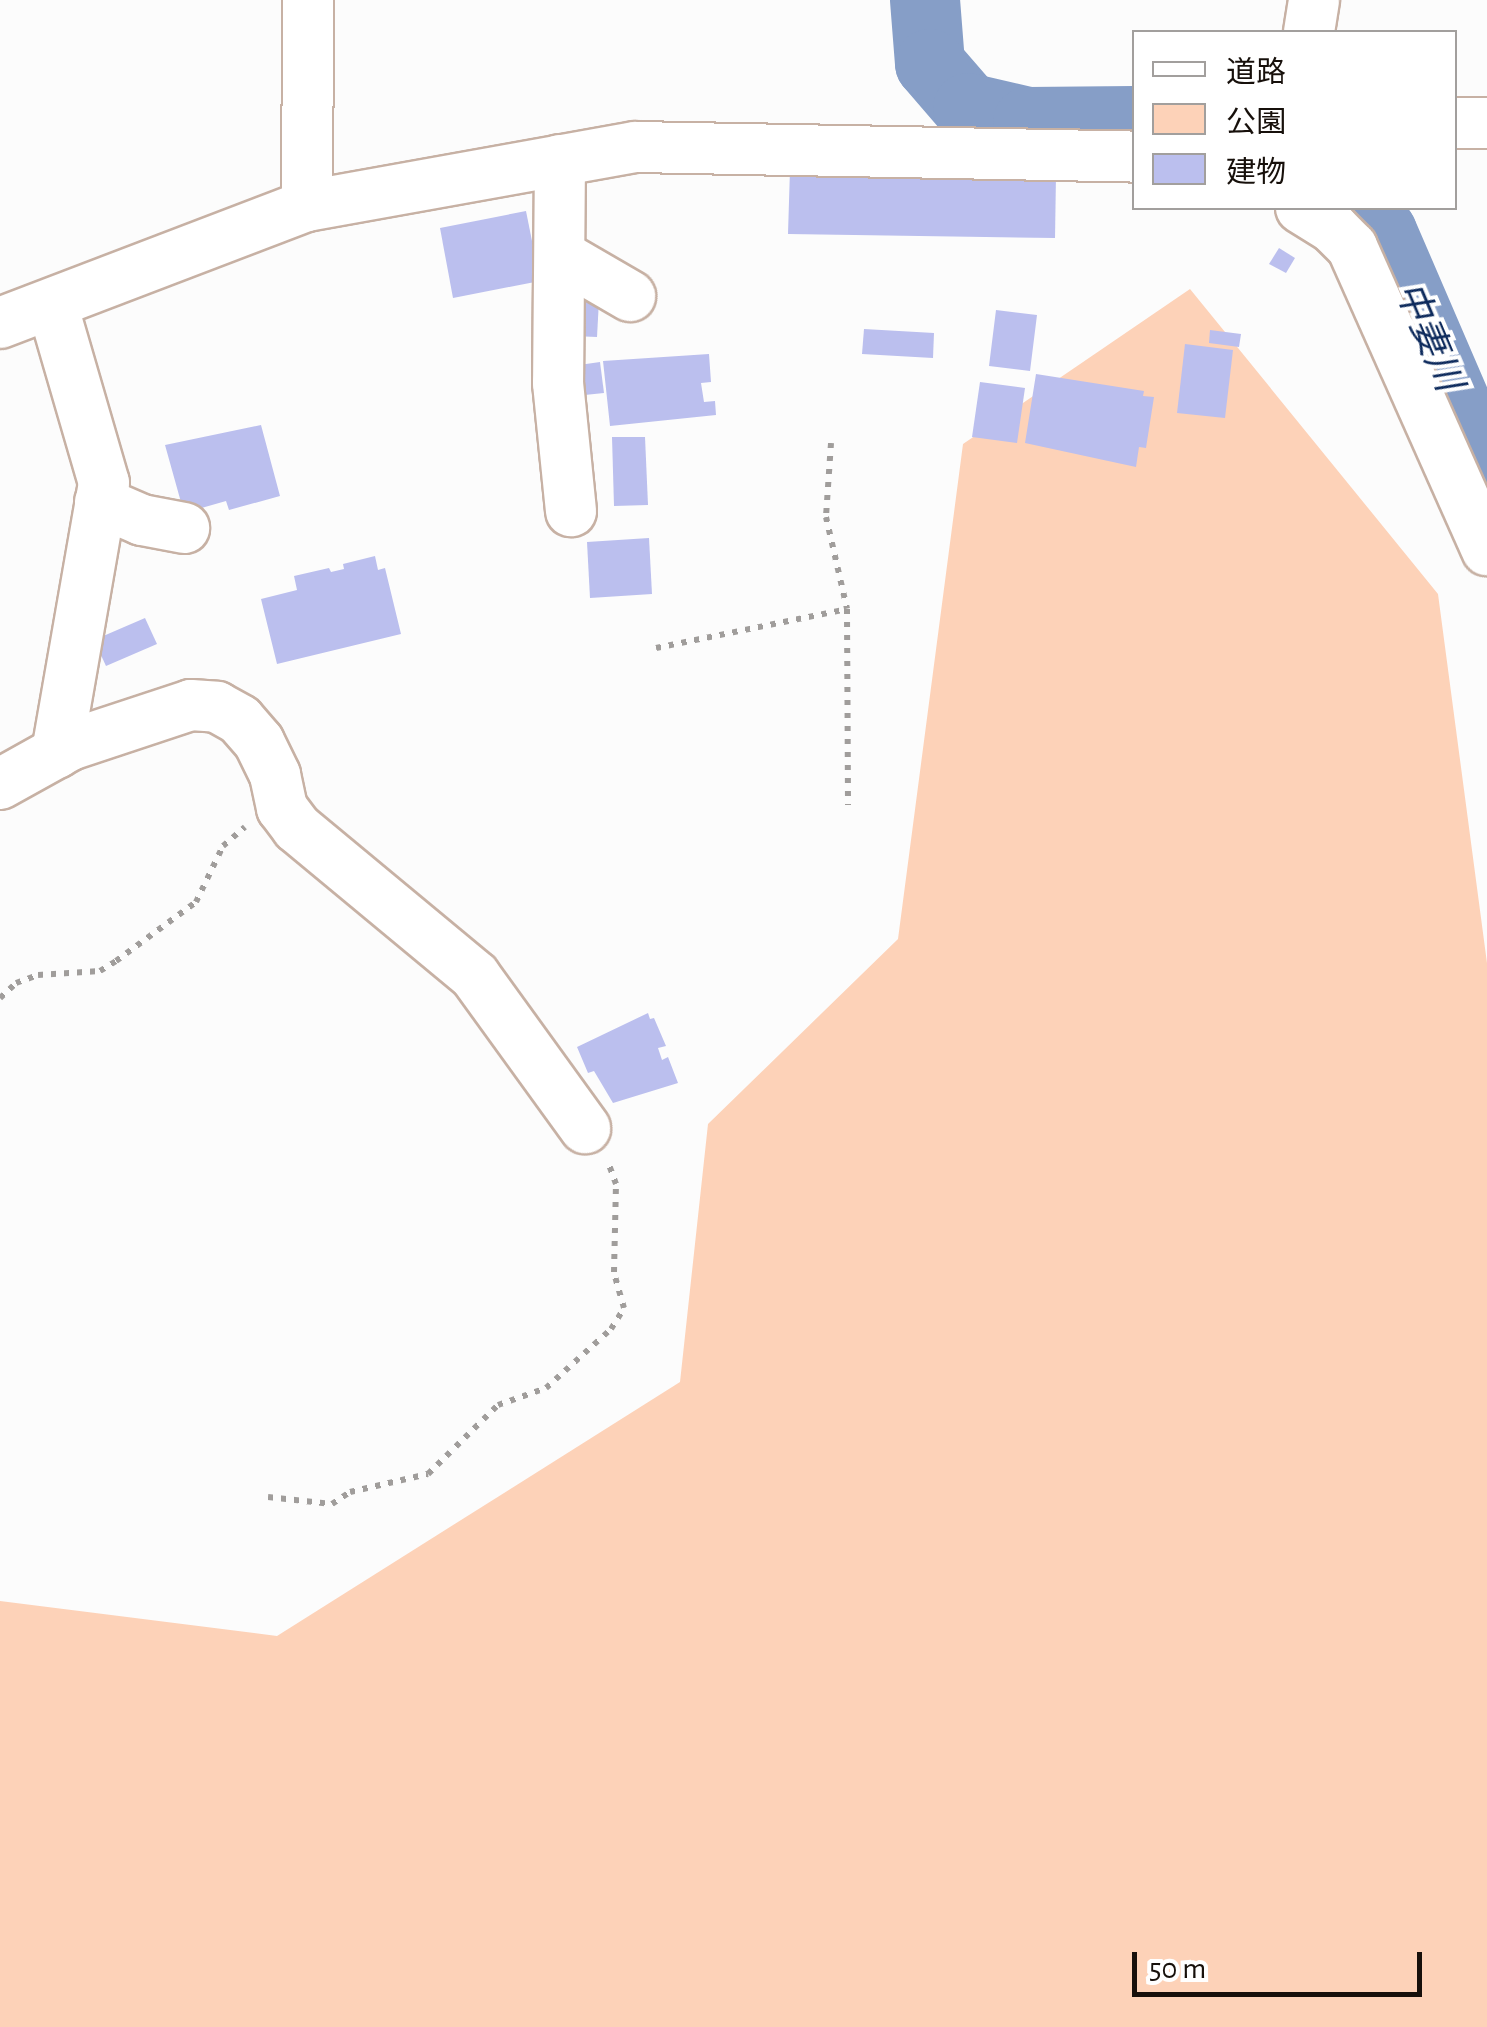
<!DOCTYPE html>
<meta charset="utf-8">
<style>
body{margin:0}
#map{position:relative;width:1487px;height:2027px;overflow:hidden;background:#fcfcfc;font-family:"Alegreya Sans","Noto Sans JP",sans-serif}
div>[style]{position:absolute}
.green>*{inset:0;background:#fdd2b8}
.river>*{height:70px;margin:-35px;padding:0 35px;transform-origin:35px;border-radius:35px;background:#869ec7}
.building>*{inset:0;background:#bbbfee}
.path>*{height:6px;margin-top:-3px;transform-origin:0;background:repeating-linear-gradient(90deg,#a09d9b 0 5px,transparent 0 13px)}
.roads{filter:drop-shadow(2px 0 #c7b1a4) drop-shadow(-2px 0 #c7b1a4) drop-shadow(0 2px #c7b1a4) drop-shadow(0 -2px #c7b1a4)}
.minor>*{height:50px;margin:-25px;padding:0 25px;transform-origin:25px;border-radius:25px;background:#fff}
span{translate:-50% -50%;white-space:nowrap;text-align:center;line-height:1.15;-webkit-text-stroke:8px #fff;paint-order:stroke}
.water-label{font-size:38px;color:#0d2a5c;font-style:italic}
.legend{position:absolute;left:1132px;top:30px;width:325px;height:180px;box-sizing:border-box;background:#fff;border:2px solid #a29f9d;margin:0;padding:12px 18px;list-style:none;font-size:30px;color:#17100b}
.legend li{display:flex;align-items:center;gap:20px;height:50px}
.legend b{width:50px;border:2px solid #a29f9d}
.scale{position:absolute;left:1132px;top:1952px;width:290px;height:45px;box-sizing:border-box;border:5px solid #17100b;border-top:0;padding-left:12px;font-size:30px;line-height:35px;white-space:nowrap;color:#17100b;-webkit-text-stroke:8px #fff;paint-order:stroke}
</style>
<div id="map">
<div class="green">
<i style="clip-path:polygon(1190px 289px,1438px 594px,1487px 963px,1487px 2027px,0 2027px,0 1601px,277px 1636px,680px 1382px,708px 1124px,898px 939px,963px 444px)"></i>
</div>
<div class="river">
<i style="left:925px;top:0;width:64px;rotate:85.5deg"></i>
<i style="left:930px;top:64px;width:58px;rotate:49.2deg"></i>
<i style="left:968px;top:108px;width:62px;rotate:13.1deg"></i>
<i style="left:1028px;top:122px;width:106px;rotate:-0.5deg"></i>
<i style="left:1353px;top:208px;width:38px;rotate:40deg"></i>
<i style="left:1382px;top:232px;width:266px;rotate:66.7deg"></i>
</div>
<div class="building">
<i style="clip-path:polygon(790px 169px,1056px 174px,1055px 238px,788px 234px)"></i>
<i style="clip-path:polygon(526px 211px,540px 281px,453px 298px,440px 228px)"></i>
<i style="clip-path:polygon(1279px 248px,1295px 258px,1286px 273px,1269px 264px)"></i>
<i style="clip-path:polygon(575px 298px,599px 300px,597px 337px,572px 336px)"></i>
<i style="clip-path:polygon(996px 310px,1037px 315px,1030px 371px,989px 366px)"></i>
<i style="clip-path:polygon(864px 329px,934px 333px,933px 358px,862px 354px)"></i>
<i style="clip-path:polygon(1210px 330px,1241px 334px,1239px 347px,1209px 343px)"></i>
<i style="clip-path:polygon(1185px 344px,1233px 350px,1225px 418px,1177px 413px)"></i>
<i style="clip-path:polygon(709px 354px,711px 382px,701px 383px,704px 402px,715px 401px,716px 415px,610px 426px,603px 361px)"></i>
<i style="clip-path:polygon(600px 362px,604px 393px,575px 396px,572px 366px)"></i>
<i style="clip-path:polygon(1036px 374px,1144px 391px,1143px 396px,1154px 397px,1146px 448px,1139px 447px,1136px 467px,1025px 443px)"></i>
<i style="clip-path:polygon(980px 382px,1025px 388px,1017px 443px,972px 437px)"></i>
<i style="clip-path:polygon(261px 425px,280px 496px,229px 510px,226px 501px,184px 513px,165px 445px)"></i>
<i style="clip-path:polygon(612px 437px,645px 437px,648px 505px,614px 506px)"></i>
<i style="clip-path:polygon(649px 538px,652px 594px,590px 598px,587px 542px)"></i>
<i style="clip-path:polygon(375px 556px,378px 570px,385px 568px,401px 634px,277px 664px,261px 599px,297px 590px,294px 576px,329px 568px,331px 572px,344px 569px,343px 564px)"></i>
<i style="clip-path:polygon(145px 618px,157px 644px,106px 666px,94px 640px)"></i>
<i style="clip-path:polygon(648px 1013px,650px 1019px,654px 1018px,666px 1046px,658px 1048px,662px 1060px,668px 1057px,678px 1083px,613px 1103px,594px 1071px,588px 1073px,577px 1047px)"></i>
</div>
<div class="path">
<i style="left:831px;top:443px;width:74px;rotate:93.9deg"></i>
<i style="left:826px;top:517px;width:94px;rotate:77.1deg"></i>
<i style="left:847px;top:609px;width:196px;rotate:89.7deg"></i>
<i style="left:656px;top:648px;width:195px;rotate:-11.5deg"></i>
<i style="left:0;top:998px;width:22px;rotate:-43deg"></i>
<i style="left:16px;top:983px;width:23px;rotate:-20deg"></i>
<i style="left:38px;top:975px;width:62px;rotate:-3.7deg"></i>
<i style="left:100px;top:971px;width:19px;rotate:-32deg"></i>
<i style="left:116px;top:961px;width:99px;rotate:-36.4deg"></i>
<i style="left:196px;top:902px;width:62px;rotate:-64.3deg"></i>
<i style="left:223px;top:846px;width:29px;rotate:-41deg"></i>
<i style="left:268px;top:1497px;width:64px;rotate:6.2deg"></i>
<i style="left:332px;top:1504px;width:22px;rotate:-34deg"></i>
<i style="left:350px;top:1492px;width:80px;rotate:-13deg"></i>
<i style="left:428px;top:1474px;width:98px;rotate:-44.6deg"></i>
<i style="left:498px;top:1405px;width:51px;rotate:-19.5deg"></i>
<i style="left:546px;top:1388px;width:88px;rotate:-42.2deg"></i>
<i style="left:611px;top:1329px;width:25px;rotate:-58deg"></i>
<i style="left:624px;top:1308px;width:37px;rotate:-106deg"></i>
<i style="left:614px;top:1272px;width:88px;rotate:-88.7deg"></i>
<i style="left:616px;top:1184px;width:23px;rotate:-110deg"></i>
</div>
<div class="roads">
<div class="minor">
<i style="left:1309px;top:32px;width:32px;rotate:-81deg"></i>
<i style="left:1454px;top:123px;width:33px"></i>
<i style="left:560px;top:160px;width:223px;rotate:90.5deg"></i>
<i style="left:558px;top:383px;width:129px;rotate:84.2deg"></i>
<i style="left:307px;top:206px;width:206px;rotate:-89.7deg"></i>
<i style="left:1301px;top:208px;width:38px;rotate:32deg"></i>
<i style="left:1333px;top:228px;width:27px;rotate:45deg"></i>
<i style="left:1352px;top:247px;width:332px;rotate:66deg"></i>
<i style="left:561px;top:256px;width:80px;rotate:30.1deg"></i>
<i style="left:52px;top:304px;width:186px;rotate:73.8deg"></i>
<i style="left:104px;top:483px;width:274px;rotate:99.9deg"></i>
<i style="left:0;top:323px;width:329px;rotate:-20.9deg"></i>
<i style="left:307px;top:206px;width:333px;rotate:-10.2deg"></i>
<i style="left:635px;top:147px;width:499px;rotate:1.1deg"></i>
<i style="left:100px;top:502px;width:46px;rotate:23.2deg"></i>
<i style="left:142px;top:520px;width:43px;rotate:10.8deg"></i>
<i style="left:0;top:784px;width:80px;rotate:-29.1deg"></i>
<i style="left:70px;top:745px;width:127px;rotate:-18.3deg"></i>
<i style="left:191px;top:705px;width:26px;rotate:4deg"></i>
<i style="left:217px;top:707px;width:26px;rotate:29deg"></i>
<i style="left:240px;top:720px;width:29px;rotate:49deg"></i>
<i style="left:259px;top:742px;width:37px;rotate:64deg"></i>
<i style="left:275px;top:775px;width:34px;rotate:78deg"></i>
<i style="left:282px;top:808px;width:25px;rotate:53deg"></i>
<i style="left:297px;top:828px;width:231px;rotate:39.7deg"></i>
<i style="left:475px;top:976px;width:188px;rotate:54.1deg"></i>
</div>
</div>
<div class="water-label">
<span style="left:1427px;top:337px;rotate:67deg">中妻川</span>
</div>
<ul class="legend">
<li><b style="height:12px;background:#fff"></b>道路</li>
<li><b style="height:28px;background:#fdd2b8"></b>公園</li>
<li><b style="height:28px;background:#bbbfee"></b>建物</li>
</ul>
<div class="scale">50 m</div>
</div>
